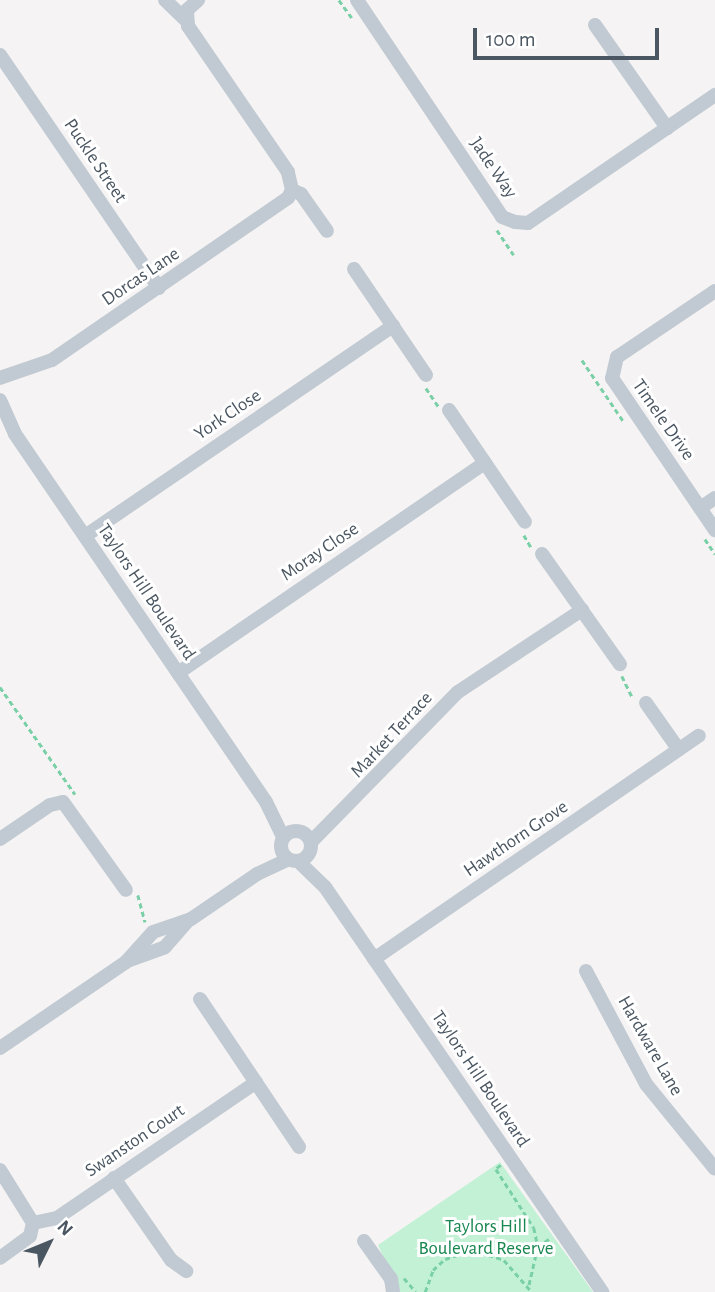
<!DOCTYPE html>
<style>
body{margin:0}
#map{position:relative;width:715px;height:1292px;overflow:hidden;background:#f5f3f3;font-family:"Alegreya Sans",sans-serif}
div>[style]{position:absolute}
.green>*{inset:0;background:#c3f1d5}
.path>*{height:2.5px;margin-top:-1.25px;transform-origin:0;background:repeating-linear-gradient(90deg,#7ad0a6 0 5px,transparent 0 8.5px)}
.minor>*{height:14px;margin:-7px;padding:0 7px;transform-origin:7px;border-radius:7px;background:#c1cad2}
.minor>.ring{margin:-7px;padding:0;box-sizing:content-box;background:none;border:14px solid #c1cad2;border-radius:50%}
span{translate:-50% -50%;white-space:nowrap;text-align:center;line-height:1.15;-webkit-text-stroke:6px #fff;paint-order:stroke}
.street-label{font-size:19px;color:#4a5661}
.park-label{font-size:19px;color:#17864f}
.north{position:absolute;left:14px;top:1208px;width:70px;height:70px;-webkit-text-stroke:5px #fff;paint-order:stroke;rotate:47deg;font-size:19px;font-weight:700;line-height:28px;text-align:center;color:#4a5661}
.north::after{content:'';display:block;margin:auto;width:24px;height:32px;background:#4a5661;clip-path:polygon(50% 0,100% 100%,50% 72%,0 100%)}
.scale{position:absolute;left:473px;top:28px;width:186px;height:32px;box-sizing:border-box;border:4px solid #4a5661;border-top:0;padding-left:9px;font-size:21px;line-height:24px;white-space:nowrap;color:#4a5661;-webkit-text-stroke:5px #fff;paint-order:stroke}
</style>
<div id="map">
<div class="green">
<i style="clip-path:polygon(500px 1162px,593px 1292px,399px 1292px,378px 1245px)"></i>
</div>
<div class="path">
<i style="left:339px;top:0;width:22px;rotate:54deg"></i>
<i style="left:497px;top:230px;width:30px;rotate:56deg"></i>
<i style="left:582px;top:360px;width:75px;rotate:55.9deg"></i>
<i style="left:426px;top:388px;width:22px;rotate:56deg"></i>
<i style="left:524px;top:535px;width:14px;rotate:60deg"></i>
<i style="left:705px;top:539px;width:18px;rotate:56deg"></i>
<i style="left:622px;top:676px;width:25px;rotate:64deg"></i>
<i style="left:0;top:687px;width:131px;rotate:55deg"></i>
<i style="left:138px;top:895px;width:28px;rotate:75deg"></i>
<i style="left:501px;top:1165px;width:6px;rotate:141deg"></i>
<i style="left:496px;top:1169px;width:70px;rotate:57.2deg"></i>
<i style="left:534px;top:1228px;width:19px;rotate:78deg"></i>
<i style="left:538px;top:1247px;width:39px;rotate:103deg"></i>
<i style="left:538px;top:1247px;width:15px;rotate:-37deg"></i>
<i style="left:404px;top:1278px;width:18px;rotate:49deg"></i>
<i style="left:425px;top:1292px;width:23px;rotate:-70deg"></i>
<i style="left:433px;top:1270px;width:16px;rotate:-43deg"></i>
<i style="left:445px;top:1259px;width:28px;rotate:-18deg"></i>
<i style="left:472px;top:1250px;width:34px;rotate:17deg"></i>
<i style="left:504px;top:1260px;width:43px;rotate:48.8deg"></i>
</div>
<div class="minor">
<i style="left:165px;top:0;width:28px;rotate:44deg"></i>
<i style="left:357px;top:0;width:261px;rotate:56.2deg"></i>
<i style="left:502px;top:217px;width:14px;rotate:21deg"></i>
<i style="left:515px;top:222px;width:13px;rotate:4deg"></i>
<i style="left:528px;top:223px;width:227px;rotate:-34.4deg"></i>
<i style="left:595px;top:25px;width:126px;rotate:55deg"></i>
<i style="left:0;top:55px;width:282px;rotate:55.7deg"></i>
<i style="left:292px;top:190px;width:10px;rotate:24deg"></i>
<i style="left:301px;top:194px;width:45px;rotate:54.9deg"></i>
<i style="left:354px;top:269px;width:128px;rotate:55.8deg"></i>
<i style="left:715px;top:291px;width:118px;rotate:146deg"></i>
<i style="left:617px;top:357px;width:22px;rotate:103deg"></i>
<i style="left:612px;top:378px;width:184px;rotate:55.9deg"></i>
<i style="left:0;top:378px;width:55px;rotate:-19.1deg"></i>
<i style="left:52px;top:360px;width:286px;rotate:-34.5deg"></i>
<i style="left:288px;top:198px;width:9px;rotate:-63deg"></i>
<i style="left:292px;top:190px;width:18px;rotate:-103deg"></i>
<i style="left:288px;top:172px;width:177px;rotate:-124.4deg"></i>
<i style="left:188px;top:26px;width:16px;rotate:-94deg"></i>
<i style="left:187px;top:10px;width:15px;rotate:-42deg"></i>
<i style="left:0;top:400px;width:37px;rotate:66deg"></i>
<i style="left:15px;top:434px;width:445px;rotate:55.7deg"></i>
<i style="left:266px;top:802px;width:39px;rotate:64deg"></i>
<i style="left:449px;top:410px;width:135px;rotate:55.8deg"></i>
<i style="left:700px;top:508px;width:18px;rotate:-34deg"></i>
<i style="left:85px;top:536px;width:373px;rotate:-34.3deg"></i>
<i style="left:542px;top:554px;width:135px;rotate:54.7deg"></i>
<i style="left:178px;top:673px;width:372px;rotate:-34.4deg"></i>
<i style="left:646px;top:703px;width:57px;rotate:54.9deg"></i>
<i class="ring" style="left:281px;top:831px;width:16px;height:16px"></i>
<i style="left:0;top:839px;width:60px;rotate:-34.2deg"></i>
<i style="left:50px;top:805px;width:13px;rotate:-13deg"></i>
<i style="left:63px;top:802px;width:108px;rotate:54.4deg"></i>
<i style="left:311px;top:842px;width:210px;rotate:-45.6deg"></i>
<i style="left:458px;top:692px;width:149px;rotate:-33.5deg"></i>
<i style="left:298px;top:861px;width:37px;rotate:44deg"></i>
<i style="left:325px;top:887px;width:491px;rotate:55.6deg"></i>
<i style="left:374px;top:959px;width:394px;rotate:-34.5deg"></i>
<i style="left:130px;top:960px;width:37px;rotate:-20deg"></i>
<i style="left:165px;top:947px;width:33px;rotate:-49deg"></i>
<i style="left:586px;top:971px;width:128px;rotate:62deg"></i>
<i style="left:646px;top:1084px;width:109px;rotate:50.9deg"></i>
<i style="left:200px;top:999px;width:178px;rotate:56.2deg"></i>
<i style="left:0;top:1048px;width:153px;rotate:-34.3deg"></i>
<i style="left:126px;top:962px;width:40px;rotate:-48deg"></i>
<i style="left:153px;top:932px;width:40px;rotate:-18.9deg"></i>
<i style="left:191px;top:919px;width:80px;rotate:-34.3deg"></i>
<i style="left:257px;top:874px;width:35px;rotate:-25deg"></i>
<i style="left:0;top:1170px;width:62px;rotate:58.1deg"></i>
<i style="left:33px;top:1223px;width:13px;rotate:103deg"></i>
<i style="left:30px;top:1236px;width:37px;rotate:144deg"></i>
<i style="left:114px;top:1178px;width:100px;rotate:55.2deg"></i>
<i style="left:171px;top:1260px;width:19px;rotate:36deg"></i>
<i style="left:33px;top:1223px;width:25px;rotate:-12deg"></i>
<i style="left:57px;top:1218px;width:241px;rotate:-34.3deg"></i>
<i style="left:364px;top:1241px;width:47px;rotate:54.6deg"></i>
<i style="left:391px;top:1279px;width:13px;rotate:81deg"></i>
</div>
<div class="street-label">
<span style="left:95px;top:161px;rotate:56deg">Puckle Street</span>
<span style="left:493px;top:168px;rotate:56deg">Jade Way</span>
<span style="left:141px;top:277px;rotate:-34deg">Dorcas Lane</span>
<span style="left:228px;top:415px;rotate:-34deg">York Close</span>
<span style="left:663px;top:420px;rotate:55deg">Timele Drive</span>
<span style="left:320px;top:552px;rotate:-34deg">Moray Close</span>
<span style="left:146px;top:592px;rotate:56deg">Taylors Hill Boulevard</span>
<span style="left:392px;top:735px;rotate:-47deg">Market Terrace</span>
<span style="left:516px;top:839px;rotate:-34deg">Hawthorn Grove</span>
<span style="left:650px;top:1046px;rotate:60deg">Hardware Lane</span>
<span style="left:480px;top:1079px;rotate:56deg">Taylors Hill Boulevard</span>
<span style="left:135px;top:1141px;rotate:-34deg">Swanston Court</span>
</div>
<div class="park-label">
<span style="left:486px;top:1238px">Taylors Hill<br>Boulevard Reserve</span>
</div>
<div class="north">N</div>
<div class="scale">100 m</div>
</div>
